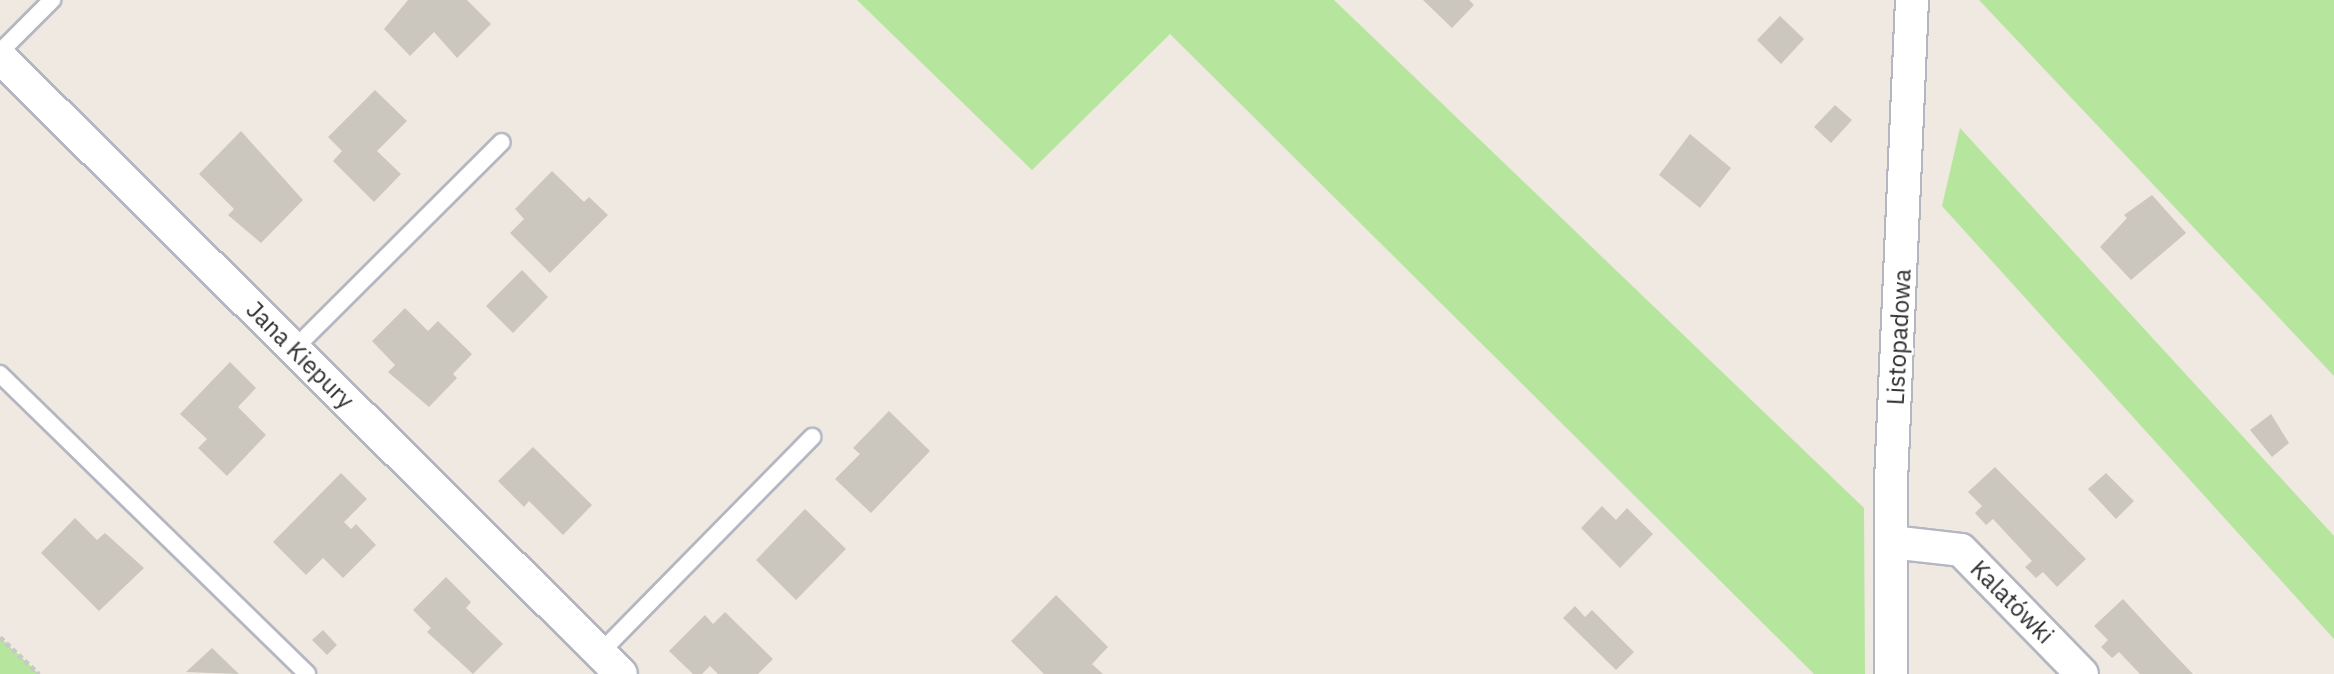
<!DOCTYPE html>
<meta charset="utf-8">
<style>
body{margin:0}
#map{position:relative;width:2334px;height:674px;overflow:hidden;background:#efe9e1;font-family:"IBM Plex Sans",sans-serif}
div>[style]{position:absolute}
.green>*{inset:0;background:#b6e59e}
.building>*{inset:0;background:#cbc7bf}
.path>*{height:4.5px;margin-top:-2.25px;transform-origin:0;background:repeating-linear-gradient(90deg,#c9c9c9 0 5px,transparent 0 8.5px)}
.roads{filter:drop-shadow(2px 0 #b4b7c1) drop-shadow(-2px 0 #b4b7c1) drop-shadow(0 2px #b4b7c1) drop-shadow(0 -2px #b4b7c1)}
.lane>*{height:16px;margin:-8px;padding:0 8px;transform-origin:8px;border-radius:8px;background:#fff}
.street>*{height:32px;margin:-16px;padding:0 16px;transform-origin:16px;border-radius:16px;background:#fff}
span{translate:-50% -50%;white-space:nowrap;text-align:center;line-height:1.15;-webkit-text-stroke:5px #fff;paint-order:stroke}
.street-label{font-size:24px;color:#2e2e2e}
</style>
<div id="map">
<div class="green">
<i style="clip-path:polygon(857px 0,1334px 0,1864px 508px,1865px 674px,1814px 674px,1170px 34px,1032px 170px)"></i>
<i style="clip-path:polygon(1979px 0,2334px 0,2334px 376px)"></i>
<i style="clip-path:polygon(1960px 128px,2334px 536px,2334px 639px,1942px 206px)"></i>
<i style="clip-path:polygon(0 637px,39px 674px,0 674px)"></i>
</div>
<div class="building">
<i style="clip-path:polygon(408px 0,467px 0,491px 24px,457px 58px,434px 32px,410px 56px,384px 29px)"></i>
<i style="clip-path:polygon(1423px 0,1469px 0,1474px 5px,1452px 28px)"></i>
<i style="clip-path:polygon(1780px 16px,1804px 39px,1781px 64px,1757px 40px)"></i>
<i style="clip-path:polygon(375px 90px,407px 121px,377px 151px,401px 174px,374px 202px,333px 161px,342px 151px,328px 137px)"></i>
<i style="clip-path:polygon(1835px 105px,1852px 120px,1831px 143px,1814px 127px)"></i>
<i style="clip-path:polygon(241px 131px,303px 200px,261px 243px,228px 215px,234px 209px,199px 174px)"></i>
<i style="clip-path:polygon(1690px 134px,1731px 168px,1700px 208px,1659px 175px)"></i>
<i style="clip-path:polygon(552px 171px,584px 202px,589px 197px,608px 215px,550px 273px,510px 233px,524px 219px,515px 209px)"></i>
<i style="clip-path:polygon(2152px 195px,2186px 233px,2131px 280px,2100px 247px,2127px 218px,2124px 215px)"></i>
<i style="clip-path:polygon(522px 270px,548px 297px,513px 333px,486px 306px)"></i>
<i style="clip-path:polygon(405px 308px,428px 331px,438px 321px,472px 354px,453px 374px,457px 378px,429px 407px,388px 372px,395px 365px,372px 341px)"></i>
<i style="clip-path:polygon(230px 362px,256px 388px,238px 407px,266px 435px,227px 476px,198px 448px,207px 439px,180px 414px)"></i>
<i style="clip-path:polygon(889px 411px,930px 451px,871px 513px,835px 479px,860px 454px,853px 448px)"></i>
<i style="clip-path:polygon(2271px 414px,2289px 443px,2272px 457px,2250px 430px)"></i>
<i style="clip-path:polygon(533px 447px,592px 505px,563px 535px,529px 501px,524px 507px,498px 481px)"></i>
<i style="clip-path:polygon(1995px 467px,2086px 559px,2057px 587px,2043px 572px,2036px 578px,2025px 567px,2032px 561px,1993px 519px,1986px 525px,1975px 513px,1982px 506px,1968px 492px)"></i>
<i style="clip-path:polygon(341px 473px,367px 499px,344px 522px,351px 529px,356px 524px,376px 545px,343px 578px,323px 558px,306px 575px,273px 542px)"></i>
<i style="clip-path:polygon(2106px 473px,2134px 501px,2116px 519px,2088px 489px)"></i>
<i style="clip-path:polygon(1602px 506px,1616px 520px,1627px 508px,1653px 534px,1620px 568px,1581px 528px)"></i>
<i style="clip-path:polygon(805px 509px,846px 549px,796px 600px,756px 560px)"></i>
<i style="clip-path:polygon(75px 518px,97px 540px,105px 533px,144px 568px,99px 611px,41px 553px)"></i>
<i style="clip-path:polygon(446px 577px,471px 602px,466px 608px,503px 644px,473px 674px,427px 632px,431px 628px,413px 610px)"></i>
<i style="clip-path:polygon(1056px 595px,1108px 647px,1092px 664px,1103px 674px,1044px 674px,1011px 641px)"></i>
<i style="clip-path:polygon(2123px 599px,2167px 647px,2193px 674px,2140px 674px,2119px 652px,2112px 658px,2101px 647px,2108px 640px,2094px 626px)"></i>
<i style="clip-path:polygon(1575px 606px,1585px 617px,1592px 610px,1634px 652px,1616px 670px,1563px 618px)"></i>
<i style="clip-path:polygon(725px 612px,773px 659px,758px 674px,718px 674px,710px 666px,702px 674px,693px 674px,669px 651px,705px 615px,713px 624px)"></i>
<i style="clip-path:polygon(323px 630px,337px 645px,327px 655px,312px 640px)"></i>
<i style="clip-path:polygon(212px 648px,239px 674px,186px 672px)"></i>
</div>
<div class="path">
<i style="left:0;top:637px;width:54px;rotate:43.5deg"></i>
</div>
<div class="roads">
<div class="lane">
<i style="left:0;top:52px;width:74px;rotate:-45deg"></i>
<i style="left:294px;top:349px;width:293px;rotate:-44.9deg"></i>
<i style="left:0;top:374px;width:429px;rotate:44.3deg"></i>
<i style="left:600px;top:653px;width:303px;rotate:-45.5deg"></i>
</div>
<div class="street">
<i style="left:0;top:57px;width:875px;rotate:44.81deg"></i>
<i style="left:1891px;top:542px;width:70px;rotate:6.5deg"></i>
<i style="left:1961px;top:550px;width:173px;rotate:45.7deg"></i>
<i style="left:1891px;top:674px;width:193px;rotate:-90deg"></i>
<i style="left:1891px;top:481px;width:481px;rotate:-87.5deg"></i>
</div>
</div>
<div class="street-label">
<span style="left:1899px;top:337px;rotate:-87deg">Listopadowa</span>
<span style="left:300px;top:355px;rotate:45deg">Jana Kiepury</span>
<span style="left:2012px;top:602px;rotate:45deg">Kalatówki</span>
</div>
</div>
